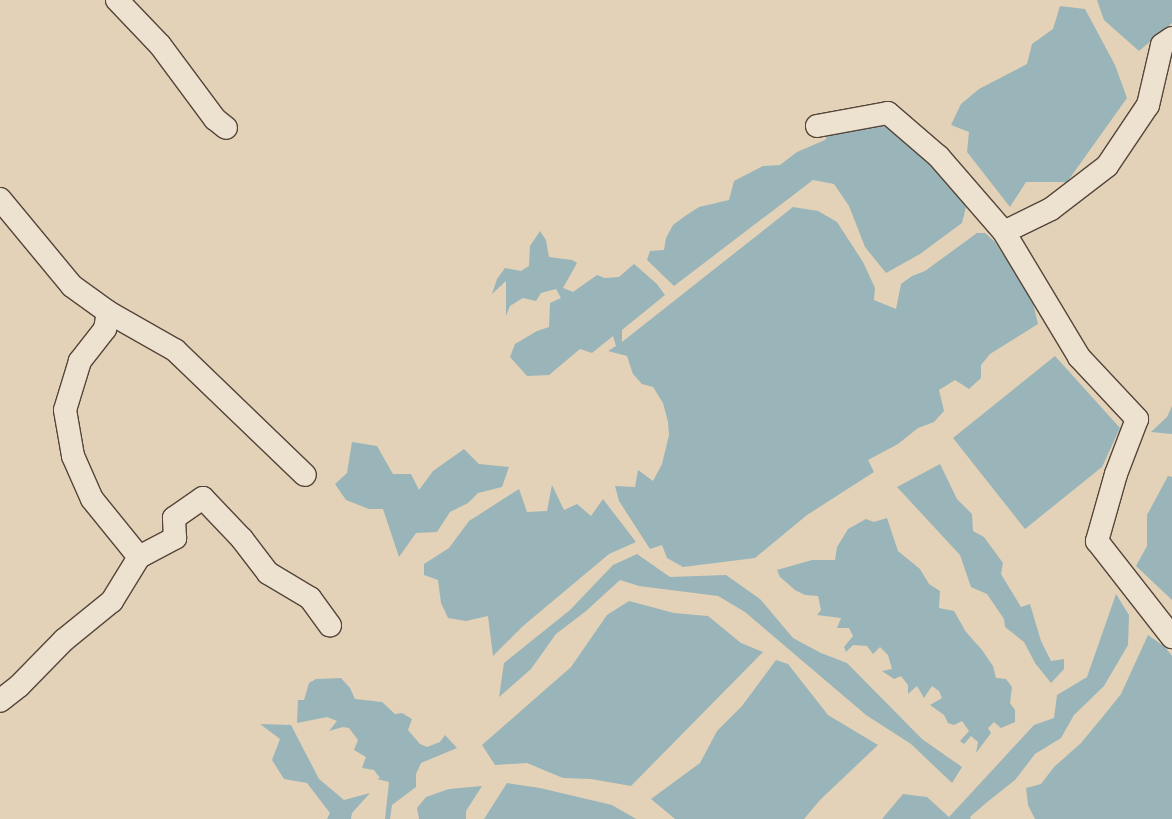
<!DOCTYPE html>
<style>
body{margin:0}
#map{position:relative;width:1172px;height:819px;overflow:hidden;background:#e3d2b7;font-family:Alegreya,serif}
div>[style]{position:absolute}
.water>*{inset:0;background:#99b5b9}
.roads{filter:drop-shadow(1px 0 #54453a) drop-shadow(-1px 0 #54453a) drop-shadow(0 1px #54453a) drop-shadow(0 -1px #54453a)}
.street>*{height:22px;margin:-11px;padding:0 11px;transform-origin:11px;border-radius:11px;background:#ede2d0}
span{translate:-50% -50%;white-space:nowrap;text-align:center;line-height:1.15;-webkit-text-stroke:3px #ede2d0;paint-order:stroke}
</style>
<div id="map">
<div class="water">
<i style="clip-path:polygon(1097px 0,1172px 0,1172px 23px,1139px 51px,1104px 20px)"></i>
<i style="clip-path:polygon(1060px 6px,1085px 9px,1115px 65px,1127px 98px,1067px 182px,1026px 182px,1010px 207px,967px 152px,969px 132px,951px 125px,961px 104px,979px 89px,1027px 64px,1032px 44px,1053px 29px)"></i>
<i style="clip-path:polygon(847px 116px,889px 125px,933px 160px,966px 207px,962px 223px,920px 254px,886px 273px,865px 247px,849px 206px,834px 184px,813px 180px,674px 286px,647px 260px,650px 251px,664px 250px,666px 238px,673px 225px,685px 216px,699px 207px,729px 200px,734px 181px,763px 166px,780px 165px,797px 152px,825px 140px,835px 125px)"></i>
<i style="clip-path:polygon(793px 207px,818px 211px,837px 222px,863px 262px,875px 288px,874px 300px,896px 309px,901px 284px,912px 276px,925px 271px,977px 233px,985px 233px,995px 242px,1032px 299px,1038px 324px,990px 354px,981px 365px,981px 378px,969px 389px,955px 380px,939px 390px,944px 411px,934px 422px,918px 428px,898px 444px,868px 460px,874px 472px,807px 515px,755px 558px,683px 567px,667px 558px,662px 545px,650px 549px,619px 501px,615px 486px,635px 487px,638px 470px,653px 481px,662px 464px,669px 435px,668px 422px,663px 403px,653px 387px,642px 384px,633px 374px,627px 356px,608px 351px,616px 346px,613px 336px,592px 353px,580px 349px,549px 375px,527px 376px,510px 357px,515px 344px,537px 331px,549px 327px,550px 303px,561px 298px,556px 289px,541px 293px,536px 301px,523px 298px,510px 306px,506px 316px,506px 281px,492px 294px,497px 279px,505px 268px,521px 271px,529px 266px,530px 246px,540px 231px,546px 240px,549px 257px,572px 260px,577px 263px,563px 288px,573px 292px,597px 275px,605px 278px,619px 277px,634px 264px,657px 284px,665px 295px,622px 330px,622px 342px)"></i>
<i style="clip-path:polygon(1055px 356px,1120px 428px,1102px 467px,1025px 529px,953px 438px)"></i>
<i style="clip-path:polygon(1172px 406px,1172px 434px,1151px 432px,1167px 417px)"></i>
<i style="clip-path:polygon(352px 442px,377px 446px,393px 474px,411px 474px,419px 490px,433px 471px,464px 449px,479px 464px,509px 467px,502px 487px,478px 493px,468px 503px,450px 512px,437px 532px,416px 533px,399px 557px,383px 509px,369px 509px,346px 500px,335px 484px,347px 473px)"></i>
<i style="clip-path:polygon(940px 464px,957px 499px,972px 514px,973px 531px,984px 537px,1003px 563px,1001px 574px,1021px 607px,1030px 604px,1041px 641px,1051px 661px,1064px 659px,1064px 669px,1051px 683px,1035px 663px,1024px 642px,1005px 627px,1004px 619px,987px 594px,971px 587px,960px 555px,897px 487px)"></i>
<i style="clip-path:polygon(1168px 476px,1172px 477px,1172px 600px,1136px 566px,1147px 546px,1147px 515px)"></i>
<i style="clip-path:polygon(552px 485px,564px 510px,577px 504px,591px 516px,603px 499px,636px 542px,609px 554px,523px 626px,493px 656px,488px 616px,466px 621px,448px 618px,441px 603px,438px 580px,424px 575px,424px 564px,449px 548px,469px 521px,519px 489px,527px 512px,547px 511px)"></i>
<i style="clip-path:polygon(887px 518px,898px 551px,920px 569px,929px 584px,940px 591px,939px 608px,954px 611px,966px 632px,982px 650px,993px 666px,996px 678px,1006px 679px,1012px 687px,1010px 703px,1015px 710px,1015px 722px,1001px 728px,994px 722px,988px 728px,991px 733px,976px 753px,978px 742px,971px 736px,964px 744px,960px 741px,969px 731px,962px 721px,954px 725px,948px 723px,944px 715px,930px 705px,942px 698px,939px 691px,932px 686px,924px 698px,917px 686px,908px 694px,908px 685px,901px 676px,894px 679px,882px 671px,892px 669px,888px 655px,880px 647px,873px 654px,867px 646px,853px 645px,846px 652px,844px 647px,853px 636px,849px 628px,837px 628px,841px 618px,817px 615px,821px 610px,818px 596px,805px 595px,795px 590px,780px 577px,777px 570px,812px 560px,835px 560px,837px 547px,848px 529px,866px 519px,874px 522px)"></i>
<i style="clip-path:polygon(637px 554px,670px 577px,726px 575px,760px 599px,793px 638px,821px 653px,847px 663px,922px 739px,962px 767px,952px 783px,911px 744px,866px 715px,745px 612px,718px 596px,639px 586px,620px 580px,586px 611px,556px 634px,531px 669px,499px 697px,504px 663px,570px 610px,613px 565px)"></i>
<i style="clip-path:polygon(1116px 594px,1129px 615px,1128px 645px,1104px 686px,1074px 715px,1061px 738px,1035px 754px,1015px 780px,986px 803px,970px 817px,971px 819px,882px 819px,903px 794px,927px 797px,949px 817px,1034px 725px,1054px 718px,1057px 695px,1087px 677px)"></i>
<i style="clip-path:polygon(629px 601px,674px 613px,708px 616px,741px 643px,763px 652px,631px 786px,591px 779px,563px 778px,527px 763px,495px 765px,482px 745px,571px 667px,607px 615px)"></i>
<i style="clip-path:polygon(1148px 635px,1165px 647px,1172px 656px,1172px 819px,1035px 819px,1028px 805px,1026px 788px,1041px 784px,1054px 767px,1081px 743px,1105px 714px,1121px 694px)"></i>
<i style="clip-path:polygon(776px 660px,788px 664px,828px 715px,878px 745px,820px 800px,804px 819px,675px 819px,651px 799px,700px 763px,717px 731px,742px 706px)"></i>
<i style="clip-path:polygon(341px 678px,350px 688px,355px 699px,382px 702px,395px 714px,402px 713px,412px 719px,408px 730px,420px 744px,427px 747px,440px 742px,445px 735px,457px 748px,421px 763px,416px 774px,416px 787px,392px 805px,390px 819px,385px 819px,389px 782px,377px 779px,380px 778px,374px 770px,362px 768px,366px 757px,354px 750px,358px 740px,349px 728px,343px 727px,329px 731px,337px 721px,327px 717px,297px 723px,298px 700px,304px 700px,309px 683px,316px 679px)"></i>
<i style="clip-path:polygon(260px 724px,291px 725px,319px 779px,344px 800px,370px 793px,352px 813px,351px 819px,327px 819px,330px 813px,307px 783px,284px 779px,272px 760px,280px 739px)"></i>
<i style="clip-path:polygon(507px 783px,540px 788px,612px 805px,636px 819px,484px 819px)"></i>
<i style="clip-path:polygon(482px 786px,466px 811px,466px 819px,419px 819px,417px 808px,426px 797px,449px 789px)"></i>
</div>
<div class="roads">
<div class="street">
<i style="left:117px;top:0;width:62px;rotate:46.3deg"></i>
<i style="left:160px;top:45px;width:92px;rotate:53.4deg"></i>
<i style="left:215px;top:119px;width:14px;rotate:39deg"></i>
<i style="left:1172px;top:38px;width:12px;rotate:145deg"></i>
<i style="left:1162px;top:45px;width:62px;rotate:103.1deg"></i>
<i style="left:1148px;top:105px;width:73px;rotate:123.9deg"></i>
<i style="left:1107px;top:166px;width:71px;rotate:142.5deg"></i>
<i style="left:1051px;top:209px;width:52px;rotate:153.9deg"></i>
<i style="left:1004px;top:232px;width:146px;rotate:59deg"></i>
<i style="left:1079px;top:357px;width:85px;rotate:46.9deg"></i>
<i style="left:1137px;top:419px;width:59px;rotate:110.9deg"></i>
<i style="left:1116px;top:474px;width:70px;rotate:105.8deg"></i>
<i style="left:1097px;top:541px;width:122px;rotate:52deg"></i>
<i style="left:817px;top:126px;width:72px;rotate:-10.4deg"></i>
<i style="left:888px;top:113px;width:67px;rotate:40.8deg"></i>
<i style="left:939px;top:157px;width:99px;rotate:49.1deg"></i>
<i style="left:0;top:199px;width:113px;rotate:50.4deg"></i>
<i style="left:72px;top:286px;width:44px;rotate:35.8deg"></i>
<i style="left:108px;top:312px;width:17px;rotate:100deg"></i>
<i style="left:105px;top:329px;width:41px;rotate:128deg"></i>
<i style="left:80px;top:361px;width:51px;rotate:107deg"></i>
<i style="left:65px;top:410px;width:47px;rotate:80.1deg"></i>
<i style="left:73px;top:456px;width:47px;rotate:66.2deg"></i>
<i style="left:92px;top:499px;width:75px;rotate:51deg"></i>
<i style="left:139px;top:557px;width:52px;rotate:121.5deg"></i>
<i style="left:112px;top:601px;width:62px;rotate:140.9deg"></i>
<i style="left:64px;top:640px;width:64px;rotate:134.4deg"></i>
<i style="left:19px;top:686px;width:24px;rotate:142deg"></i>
<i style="left:108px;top:312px;width:77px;rotate:29.6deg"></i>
<i style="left:175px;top:350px;width:180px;rotate:43.9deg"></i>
<i style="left:139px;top:557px;width:41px;rotate:-27.8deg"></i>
<i style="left:175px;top:538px;width:20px;rotate:-93deg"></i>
<i style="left:174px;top:518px;width:35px;rotate:-35deg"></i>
<i style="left:203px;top:498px;width:57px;rotate:46.4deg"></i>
<i style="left:242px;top:539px;width:43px;rotate:52.6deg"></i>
<i style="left:268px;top:573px;width:49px;rotate:30.8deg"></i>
<i style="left:310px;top:598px;width:34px;rotate:54deg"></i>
</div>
</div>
</div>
